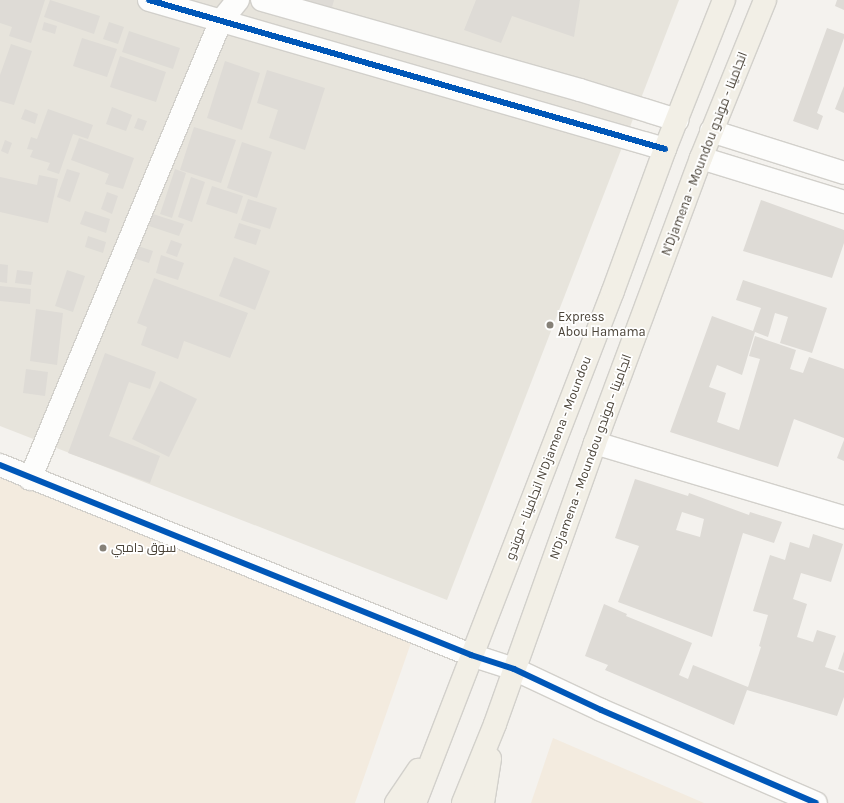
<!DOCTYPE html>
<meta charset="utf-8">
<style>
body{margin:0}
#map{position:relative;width:844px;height:803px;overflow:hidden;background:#f4f2ee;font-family:Karla,Cairo,sans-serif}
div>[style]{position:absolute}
.residential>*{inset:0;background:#e7e4dc}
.commercial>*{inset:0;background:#f3ebdf}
.building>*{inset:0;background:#dedbd6}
.roads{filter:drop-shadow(1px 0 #d2d0cb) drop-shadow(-1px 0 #d2d0cb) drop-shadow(0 1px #d2d0cb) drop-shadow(0 -1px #d2d0cb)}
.minor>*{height:22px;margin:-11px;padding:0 11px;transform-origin:11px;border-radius:11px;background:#fdfdfc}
.tertiary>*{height:22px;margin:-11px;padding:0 11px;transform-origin:11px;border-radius:11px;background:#fdfdfc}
.primary>*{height:22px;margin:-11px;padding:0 11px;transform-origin:11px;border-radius:11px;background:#f2efe6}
.cycleway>*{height:6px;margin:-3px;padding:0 3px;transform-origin:3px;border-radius:3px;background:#0057b8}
.dots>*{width:11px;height:11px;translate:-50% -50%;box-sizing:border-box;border:2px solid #fff;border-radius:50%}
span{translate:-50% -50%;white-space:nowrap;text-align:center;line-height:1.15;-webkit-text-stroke:3.5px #fff;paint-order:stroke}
.street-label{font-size:13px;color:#4b4439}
.poi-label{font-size:13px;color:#4b4439}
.left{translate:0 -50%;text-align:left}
</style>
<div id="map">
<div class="residential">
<i style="clip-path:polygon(0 0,679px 0,447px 600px,0 426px)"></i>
</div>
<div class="commercial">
<i style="clip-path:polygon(0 456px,412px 640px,355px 803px,0 803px)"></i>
<i style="clip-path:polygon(553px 738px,704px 803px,531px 803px)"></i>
</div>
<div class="building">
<i style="clip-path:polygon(0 0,45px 0,31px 43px,9px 36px,12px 27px,0 23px)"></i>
<i style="clip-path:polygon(50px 0,100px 16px,94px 34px,44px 17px)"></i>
<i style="clip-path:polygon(295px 0,334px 0,331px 11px)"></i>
<i style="clip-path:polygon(476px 0,580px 0,574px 37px,512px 16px,501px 43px,464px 30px)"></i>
<i style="clip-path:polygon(837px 0,844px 0,844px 10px,835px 6px)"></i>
<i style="clip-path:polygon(44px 22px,57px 26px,55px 34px,42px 30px)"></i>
<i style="clip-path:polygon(109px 22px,124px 27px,118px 44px,103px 39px)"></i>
<i style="clip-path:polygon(827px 28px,844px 34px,844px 38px,817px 113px,823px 116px,818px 130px,793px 121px)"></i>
<i style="clip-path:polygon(129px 31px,180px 48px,173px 69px,122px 52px)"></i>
<i style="clip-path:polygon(82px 38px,117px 49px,107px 77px,73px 66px)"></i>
<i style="clip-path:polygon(11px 44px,32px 51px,14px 105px,0 101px,0 75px)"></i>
<i style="clip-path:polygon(120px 56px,166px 72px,156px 102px,110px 87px)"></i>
<i style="clip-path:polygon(225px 61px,260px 73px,242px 130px,207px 118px)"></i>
<i style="clip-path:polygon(267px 70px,325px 88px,305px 150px,269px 138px,278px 110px,257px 103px)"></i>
<i style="clip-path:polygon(844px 86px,844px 113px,835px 109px)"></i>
<i style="clip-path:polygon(112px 107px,132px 115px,126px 131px,106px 124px)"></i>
<i style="clip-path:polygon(25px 109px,38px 114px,35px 124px,21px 119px)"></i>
<i style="clip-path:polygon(48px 109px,93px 125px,88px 139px,73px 134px,59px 174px,47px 170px,50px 163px,30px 157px,33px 150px,27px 149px,31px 137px,37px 139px)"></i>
<i style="clip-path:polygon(138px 118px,147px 121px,143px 131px,134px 128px)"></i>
<i style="clip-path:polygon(194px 127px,236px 140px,221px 183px,180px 170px)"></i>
<i style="clip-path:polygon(79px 138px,134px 158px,123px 189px,105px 184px,109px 174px,71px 160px)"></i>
<i style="clip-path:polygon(5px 140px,12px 143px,8px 154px,1px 151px)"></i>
<i style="clip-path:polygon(242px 142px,272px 152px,257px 198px,227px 188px)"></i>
<i style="clip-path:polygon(67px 169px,80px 173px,70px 202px,57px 197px)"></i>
<i style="clip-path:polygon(175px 169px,186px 173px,172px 218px,160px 214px)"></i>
<i style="clip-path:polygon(39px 175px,58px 179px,48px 223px,0 212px,0 177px,37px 185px)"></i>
<i style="clip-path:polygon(191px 177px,205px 182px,192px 222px,178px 217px)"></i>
<i style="clip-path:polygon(212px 186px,243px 196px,237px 214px,206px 204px)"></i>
<i style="clip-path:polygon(107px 192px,118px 196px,112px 214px,101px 209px)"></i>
<i style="clip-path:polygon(248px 199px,277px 208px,270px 229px,241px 220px)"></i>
<i style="clip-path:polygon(761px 200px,844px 230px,844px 243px,832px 278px,743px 251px)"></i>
<i style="clip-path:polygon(85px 211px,110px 219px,106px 233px,80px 224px)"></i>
<i style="clip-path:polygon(153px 214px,184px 224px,179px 236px,149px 226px)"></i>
<i style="clip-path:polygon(239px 223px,261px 230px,256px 245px,234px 238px)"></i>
<i style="clip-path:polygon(88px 236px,106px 242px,103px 253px,85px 247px)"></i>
<i style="clip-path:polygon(171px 240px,182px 244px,177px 257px,166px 253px)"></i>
<i style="clip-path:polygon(138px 246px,153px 251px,149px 263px,133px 258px)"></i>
<i style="clip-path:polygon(161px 255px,184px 263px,178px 280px,156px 273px)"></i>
<i style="clip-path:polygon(234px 257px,270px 271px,255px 310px,219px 296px)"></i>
<i style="clip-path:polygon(0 264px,8px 265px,7px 283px,0 282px)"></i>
<i style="clip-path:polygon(17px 270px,33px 272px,31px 285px,15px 283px)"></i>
<i style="clip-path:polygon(67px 270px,85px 276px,73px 312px,55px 306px)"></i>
<i style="clip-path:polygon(154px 278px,248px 313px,230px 358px,184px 341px,178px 359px,141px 345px,147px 327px,137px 323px)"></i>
<i style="clip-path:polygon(743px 280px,827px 308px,812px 353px,780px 343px,788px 317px,775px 313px,768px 337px,755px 332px,742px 375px,717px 365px,709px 387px,726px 393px,717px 422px,739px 430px,760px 359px,749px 356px,755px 336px,796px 350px,790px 369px,803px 373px,809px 357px,844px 369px,844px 438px,794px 419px,778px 467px,670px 432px,712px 316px,753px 331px,761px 308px,736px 300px)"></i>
<i style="clip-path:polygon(0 286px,31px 289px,30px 304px,0 301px)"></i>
<i style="clip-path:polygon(36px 309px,63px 313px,57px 365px,30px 361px)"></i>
<i style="clip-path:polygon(105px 353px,156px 372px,150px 389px,129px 382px,109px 436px,160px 456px,150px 483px,68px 453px)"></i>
<i style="clip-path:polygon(26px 369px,48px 372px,45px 396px,23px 393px)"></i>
<i style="clip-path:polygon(160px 381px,197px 399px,169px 457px,132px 439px)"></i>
<i style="clip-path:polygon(844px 440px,844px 461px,837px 458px)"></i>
<i style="clip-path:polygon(evenodd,635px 479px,688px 496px,689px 493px,749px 515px,750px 512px,782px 522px,774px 543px,743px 533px,712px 637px,618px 602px,639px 546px,615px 538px,635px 479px,682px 512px,704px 519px,700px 537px,676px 530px,682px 512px)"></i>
<i style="clip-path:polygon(813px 534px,843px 544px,831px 582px,801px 573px,793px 599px,807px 604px,797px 637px,813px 642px,817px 630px,836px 636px,825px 667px,844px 673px,844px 697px,837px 716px,747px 690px,734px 725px,605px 670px,608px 665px,585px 656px,604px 604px,627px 614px,626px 616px,692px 643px,679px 675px,688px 679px,693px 665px,748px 687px,761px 647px,759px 646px,768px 615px,753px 611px,770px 555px,785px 560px,790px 542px,809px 548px)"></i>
<i style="clip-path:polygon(844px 651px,844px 671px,838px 669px)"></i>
</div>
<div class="roads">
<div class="minor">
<i style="left:595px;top:443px;width:260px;rotate:16.6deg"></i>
<i style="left:0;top:465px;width:508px;rotate:21.97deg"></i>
<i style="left:471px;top:655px;width:45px;rotate:18deg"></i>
<i style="left:514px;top:669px;width:96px;rotate:25.2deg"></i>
<i style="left:601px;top:710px;width:234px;rotate:23.4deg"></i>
<i style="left:30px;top:479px;width:496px;rotate:-67.4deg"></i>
<i style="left:221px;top:21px;width:27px;rotate:-51deg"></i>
</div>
<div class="tertiary">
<i style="left:149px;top:0;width:537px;rotate:16.11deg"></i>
<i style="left:262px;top:0;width:330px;rotate:15.8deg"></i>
<i style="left:580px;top:90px;width:102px;rotate:17.2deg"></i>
<i style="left:711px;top:131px;width:139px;rotate:17.5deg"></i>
<i style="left:701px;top:158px;width:150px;rotate:17.1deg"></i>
</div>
<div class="primary">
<i style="left:396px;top:803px;width:40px;rotate:-56deg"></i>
<i style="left:415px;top:803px;width:549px;rotate:-68.86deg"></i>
<i style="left:613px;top:291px;width:151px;rotate:-69.9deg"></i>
<i style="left:665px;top:149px;width:160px;rotate:-68.4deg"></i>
<i style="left:463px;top:803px;width:85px;rotate:-67.9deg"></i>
<i style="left:495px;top:724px;width:298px;rotate:-70.4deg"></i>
<i style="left:595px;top:443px;width:304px;rotate:-69.6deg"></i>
<i style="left:701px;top:158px;width:170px;rotate:-67.9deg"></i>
<i style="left:483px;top:803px;width:45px;rotate:-81deg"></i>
</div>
</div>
<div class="cycleway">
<i style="left:149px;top:0;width:537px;rotate:16.11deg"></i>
<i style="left:0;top:465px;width:508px;rotate:21.97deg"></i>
<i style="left:471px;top:655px;width:45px;rotate:18deg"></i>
<i style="left:514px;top:669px;width:96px;rotate:25.2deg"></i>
<i style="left:601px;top:710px;width:234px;rotate:23.4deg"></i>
</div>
<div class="dots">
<i style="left:550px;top:325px;background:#868178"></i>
<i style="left:103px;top:548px;background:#868178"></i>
</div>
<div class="street-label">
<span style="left:705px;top:154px;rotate:-69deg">N'Djamena - Moundou انجامينا - موندو</span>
<span style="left:591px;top:457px;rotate:-70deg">N'Djamena - Moundou انجامينا - موندو</span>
<span style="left:549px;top:458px;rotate:-69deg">انجامينا - موندو N'Djamena - Moundou</span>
</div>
<div class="poi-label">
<span class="left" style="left:558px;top:325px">Express<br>Abou Hamama</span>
<span class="left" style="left:111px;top:548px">سوق دامبي</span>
</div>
</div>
